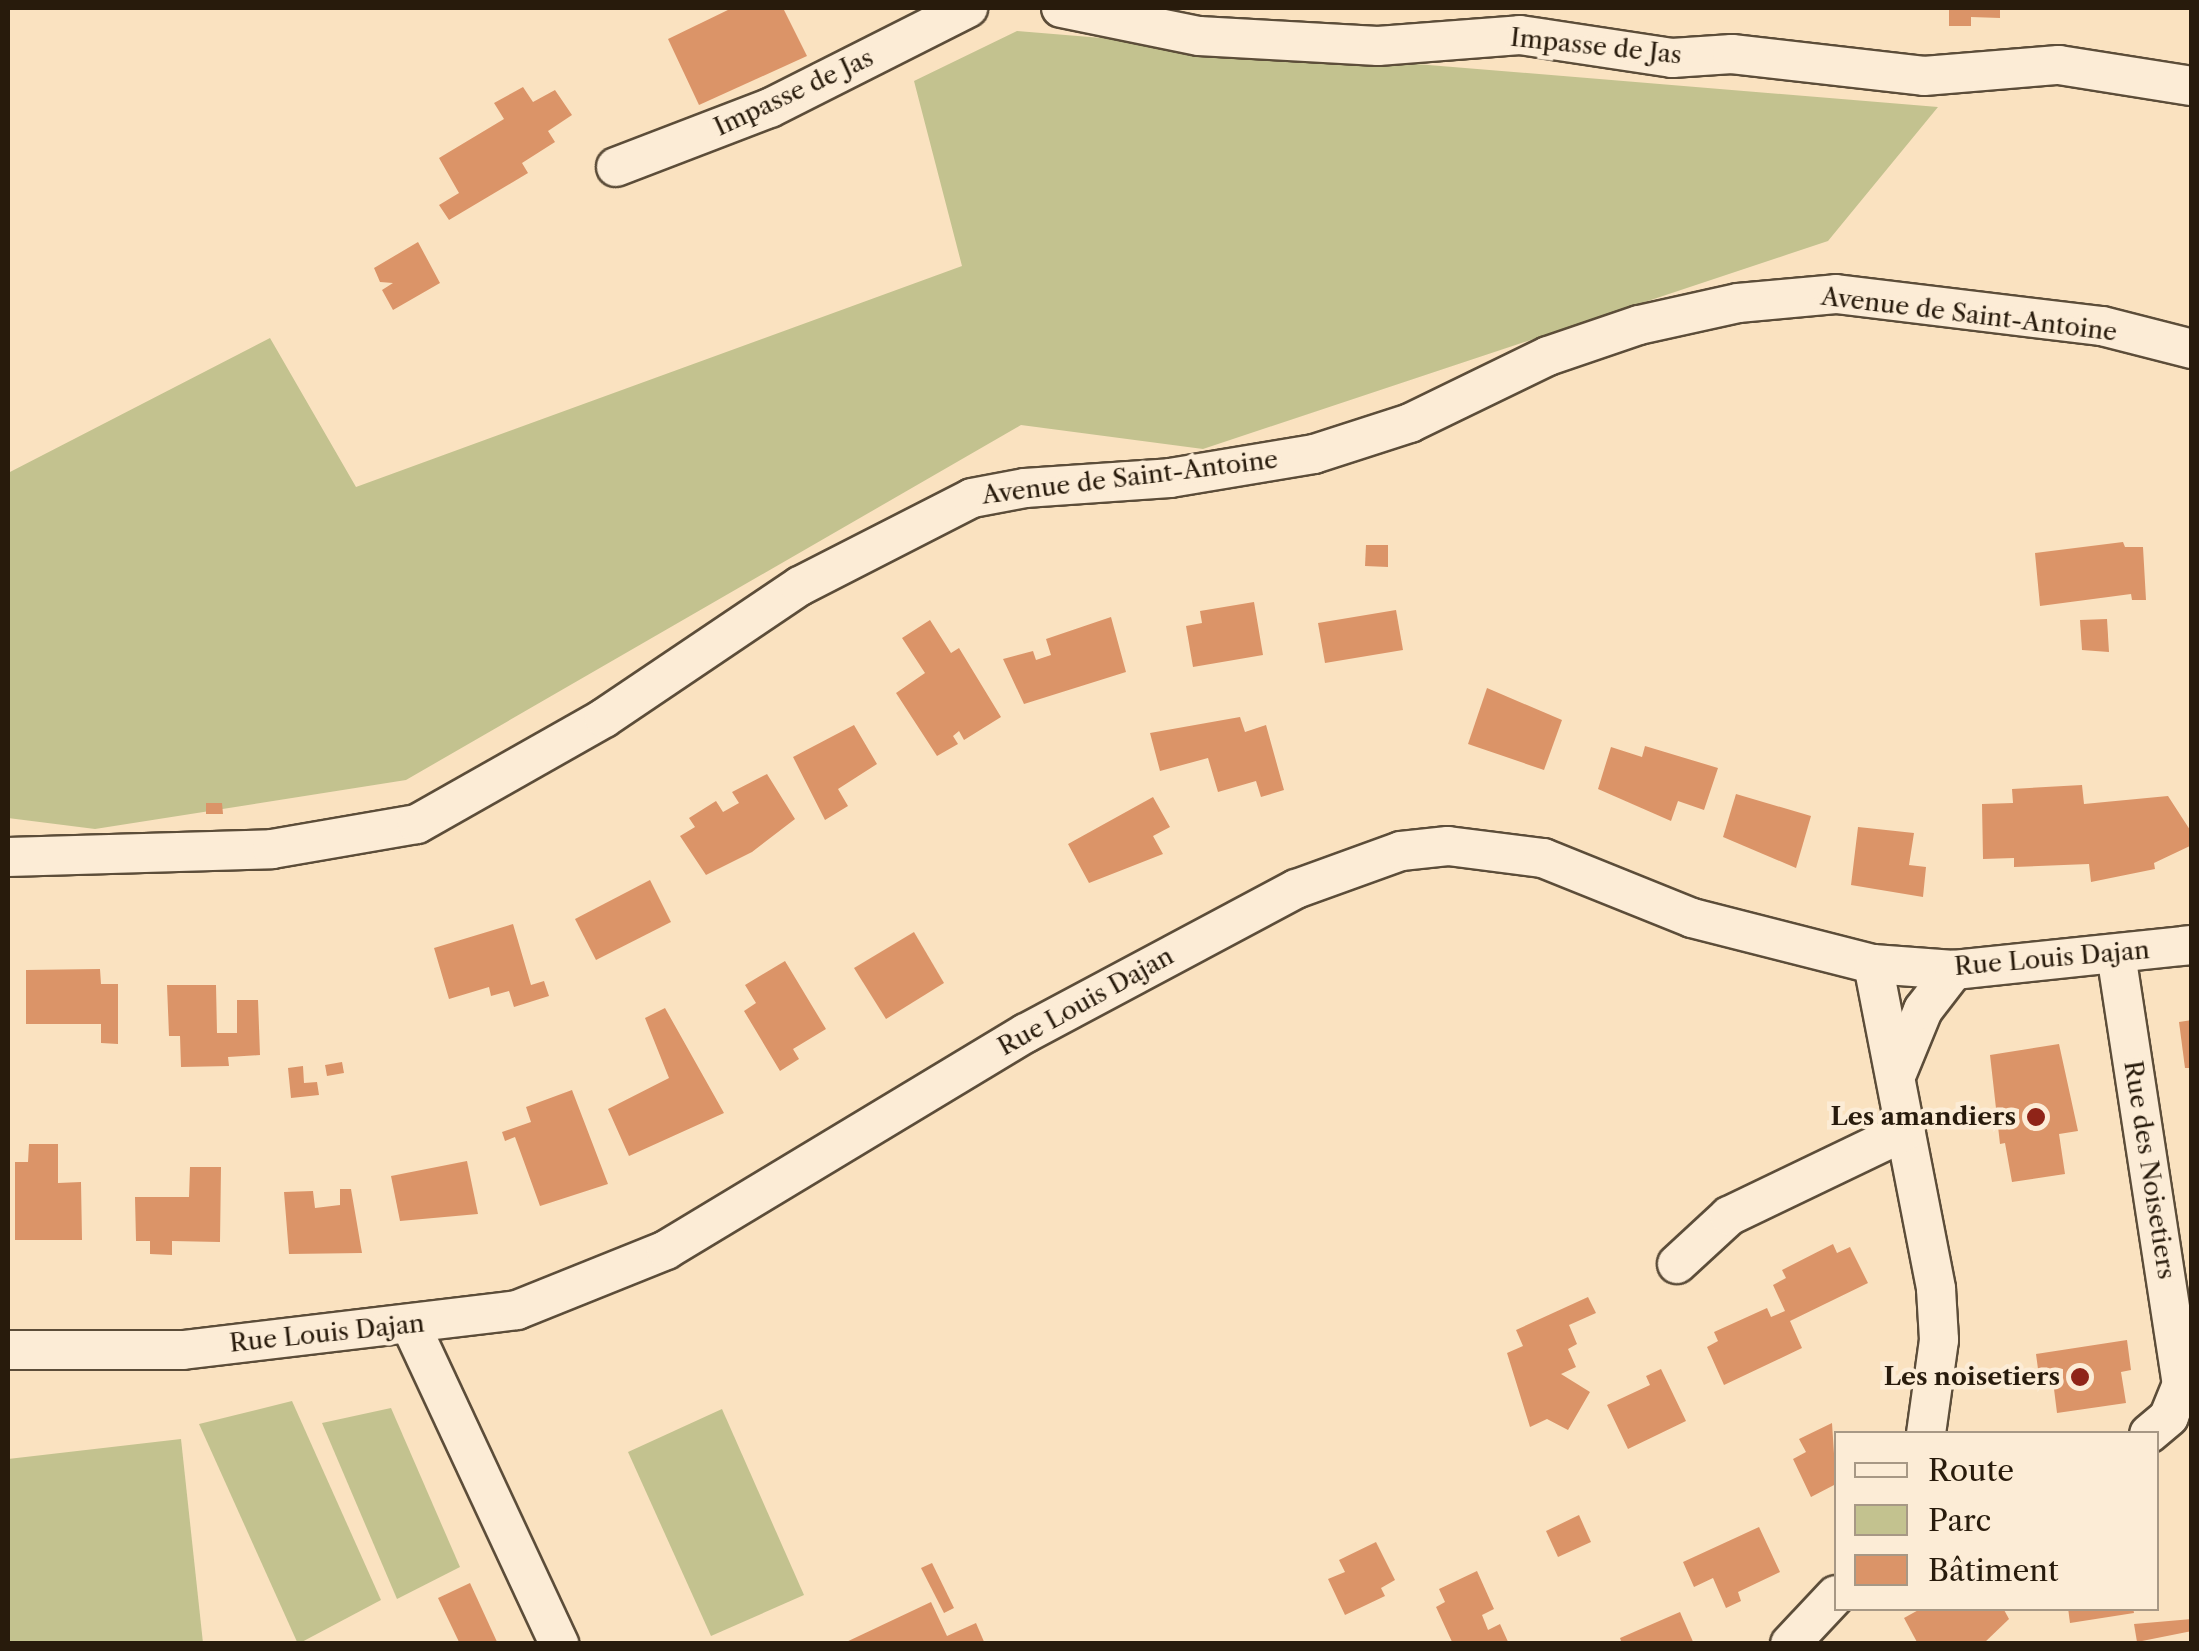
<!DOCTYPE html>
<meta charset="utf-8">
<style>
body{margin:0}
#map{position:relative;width:2199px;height:1651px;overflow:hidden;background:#fae2c0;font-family:"Libre Caslon Text",serif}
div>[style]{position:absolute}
.green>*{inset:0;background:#c3c28f}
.building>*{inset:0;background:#db9468}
.roads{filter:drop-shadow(2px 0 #5c4d39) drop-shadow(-2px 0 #5c4d39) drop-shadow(0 2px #5c4d39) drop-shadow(0 -2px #5c4d39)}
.street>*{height:38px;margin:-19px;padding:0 19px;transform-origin:19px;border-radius:19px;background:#fcecd6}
.dots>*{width:28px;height:28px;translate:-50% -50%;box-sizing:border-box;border:5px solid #fcecd6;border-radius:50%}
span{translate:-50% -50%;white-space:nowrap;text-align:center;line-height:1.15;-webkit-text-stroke:9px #fcecd6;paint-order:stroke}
.street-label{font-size:25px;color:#281b0c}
.poi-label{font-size:25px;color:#281b0c;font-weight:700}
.right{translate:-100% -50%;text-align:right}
.frame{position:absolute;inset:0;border:10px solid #281b0c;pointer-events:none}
.legend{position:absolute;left:1834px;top:1431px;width:325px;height:180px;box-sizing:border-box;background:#fcecd6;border:2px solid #a79885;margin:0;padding:12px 18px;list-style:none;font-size:30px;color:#281b0c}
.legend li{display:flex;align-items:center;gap:20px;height:50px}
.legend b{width:50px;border:2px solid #a79885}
</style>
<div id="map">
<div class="green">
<i style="clip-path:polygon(1017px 31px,1938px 107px,1828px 241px,1203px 449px,1021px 425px,406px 780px,95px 829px,8px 818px,8px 473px,270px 338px,356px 487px,962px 266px,914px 81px)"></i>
<i style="clip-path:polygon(292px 1401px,381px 1600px,298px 1644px,199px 1424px)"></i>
<i style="clip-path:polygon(391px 1408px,460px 1567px,397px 1599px,322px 1423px)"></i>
<i style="clip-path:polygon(722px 1409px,804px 1595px,711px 1636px,628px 1452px)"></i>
<i style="clip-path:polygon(181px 1439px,203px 1643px,8px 1643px,8px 1459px)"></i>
</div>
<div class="building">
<i style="clip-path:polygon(732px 8px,783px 8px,807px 56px,699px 105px,668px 39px)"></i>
<i style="clip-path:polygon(1949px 8px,2000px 8px,2000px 18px,1971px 17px,1971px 26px,1949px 26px)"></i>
<i style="clip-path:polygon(523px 87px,533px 102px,555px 90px,572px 115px,548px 131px,555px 142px,522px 163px,528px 173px,449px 220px,439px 205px,459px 193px,439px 158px,504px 119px,494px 103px)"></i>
<i style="clip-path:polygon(418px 242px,440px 283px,393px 310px,382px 290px,393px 283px,380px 282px,374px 268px)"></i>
<i style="clip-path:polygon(2123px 542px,2125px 547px,2143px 547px,2146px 600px,2132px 600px,2131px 594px,2040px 606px,2035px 553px)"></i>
<i style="clip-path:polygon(1366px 545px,1388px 545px,1388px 567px,1365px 566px)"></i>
<i style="clip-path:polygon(1254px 602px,1263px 655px,1193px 667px,1186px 626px,1202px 623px,1200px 611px)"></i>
<i style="clip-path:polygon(1396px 610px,1403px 650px,1325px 663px,1318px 623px)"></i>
<i style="clip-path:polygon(1111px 617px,1126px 672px,1024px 704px,1003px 659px,1033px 651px,1036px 660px,1051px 655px,1046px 639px)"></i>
<i style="clip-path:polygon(2107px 619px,2109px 652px,2082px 650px,2080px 620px)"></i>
<i style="clip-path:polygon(930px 620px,951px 653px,959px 648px,1001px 717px,964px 740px,959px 731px,953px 736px,958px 744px,937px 756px,896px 693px,925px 673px,902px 638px)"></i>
<i style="clip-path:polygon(1487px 688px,1562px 720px,1544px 770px,1468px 744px)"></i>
<i style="clip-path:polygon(1240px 717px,1245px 732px,1266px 725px,1284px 790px,1261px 797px,1256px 781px,1218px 792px,1208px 758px,1160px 771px,1150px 733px)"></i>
<i style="clip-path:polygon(854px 725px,877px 764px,838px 789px,848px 806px,825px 820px,793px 757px)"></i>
<i style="clip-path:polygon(1645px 746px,1718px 768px,1704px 810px,1678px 801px,1671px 821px,1598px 789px,1611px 747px,1642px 757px)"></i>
<i style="clip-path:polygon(767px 774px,795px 819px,752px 852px,706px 875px,680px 836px,695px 827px,689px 818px,716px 801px,723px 812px,739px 803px,732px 792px)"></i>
<i style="clip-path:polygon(2082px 785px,2084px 804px,2168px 796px,2192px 833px,2192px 845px,2154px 863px,2155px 869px,2091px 882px,2089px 864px,2014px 867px,2014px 858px,1983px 859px,1982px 804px,2013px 803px,2012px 789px)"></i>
<i style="clip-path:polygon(1736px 794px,1811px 816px,1796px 868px,1723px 837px)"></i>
<i style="clip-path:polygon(1153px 797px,1170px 827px,1153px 836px,1163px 854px,1089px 883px,1068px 844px)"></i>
<i style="clip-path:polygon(206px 803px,222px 803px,223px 814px,206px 814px)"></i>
<i style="clip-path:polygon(1858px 827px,1914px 833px,1909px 865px,1926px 867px,1923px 897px,1851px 885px)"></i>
<i style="clip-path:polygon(650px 880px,671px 922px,596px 960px,575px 919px)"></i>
<i style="clip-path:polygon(513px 924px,531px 985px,544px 981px,549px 996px,514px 1007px,509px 991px,491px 996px,489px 987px,449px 999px,434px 948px)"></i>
<i style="clip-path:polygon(914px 932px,944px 983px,886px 1019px,854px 968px)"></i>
<i style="clip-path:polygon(785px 961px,826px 1029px,793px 1049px,799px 1059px,780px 1071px,744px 1011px,756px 1003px,745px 985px)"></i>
<i style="clip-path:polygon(100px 969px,101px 984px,118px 984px,118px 1044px,101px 1043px,101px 1024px,26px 1024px,26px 970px)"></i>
<i style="clip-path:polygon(167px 985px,216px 985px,217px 1033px,237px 1033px,237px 1000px,258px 1000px,260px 1055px,228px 1057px,229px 1066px,181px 1067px,180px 1036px,169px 1036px)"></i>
<i style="clip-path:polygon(665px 1008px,724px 1113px,629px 1156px,608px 1109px,669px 1078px,645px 1018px)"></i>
<i style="clip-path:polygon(2192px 1020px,2192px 1068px,2185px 1068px,2179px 1022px)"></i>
<i style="clip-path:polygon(2059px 1044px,2078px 1131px,2059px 1134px,2065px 1174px,2012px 1182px,2005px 1143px,2000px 1144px,1990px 1055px)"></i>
<i style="clip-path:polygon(342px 1062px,344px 1073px,327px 1076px,325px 1065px)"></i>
<i style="clip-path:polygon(303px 1066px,304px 1083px,317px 1082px,319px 1095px,291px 1098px,288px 1068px)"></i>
<i style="clip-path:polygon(572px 1090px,608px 1184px,540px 1206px,515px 1137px,505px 1141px,502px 1132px,531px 1122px,526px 1107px)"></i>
<i style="clip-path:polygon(29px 1144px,58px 1144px,58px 1183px,81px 1182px,82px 1240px,15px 1240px,15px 1162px,28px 1162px)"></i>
<i style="clip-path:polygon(467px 1161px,478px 1214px,400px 1221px,391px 1176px)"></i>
<i style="clip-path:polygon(190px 1167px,221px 1167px,220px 1242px,172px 1241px,172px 1255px,150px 1254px,150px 1241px,136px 1241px,135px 1197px,189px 1197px)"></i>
<i style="clip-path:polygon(340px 1189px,351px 1189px,362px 1253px,289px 1254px,284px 1192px,313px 1191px,315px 1208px,340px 1205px)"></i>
<i style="clip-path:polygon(1833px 1244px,1837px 1253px,1850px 1247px,1868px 1283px,1790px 1321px,1802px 1348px,1724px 1385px,1707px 1347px,1718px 1341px,1714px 1332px,1767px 1308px,1771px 1317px,1785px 1311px,1773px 1285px,1786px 1278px,1782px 1270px)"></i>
<i style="clip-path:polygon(1588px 1297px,1596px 1313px,1569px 1325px,1577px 1344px,1568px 1349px,1576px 1367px,1561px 1374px,1590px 1392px,1568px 1430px,1547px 1419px,1530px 1427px,1507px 1353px,1523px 1346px,1516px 1330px)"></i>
<i style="clip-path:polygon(2127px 1340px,2131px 1370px,2121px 1372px,2126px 1403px,2057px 1413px,2053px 1381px,2040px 1384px,2036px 1354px)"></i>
<i style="clip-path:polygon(1661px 1369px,1686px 1421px,1628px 1449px,1607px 1405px,1650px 1385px,1646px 1376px)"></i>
<i style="clip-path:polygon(1832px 1423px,1836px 1484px,1811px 1497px,1793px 1459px,1806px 1452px,1799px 1439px)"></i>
<i style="clip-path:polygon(1579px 1515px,1591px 1542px,1558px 1557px,1546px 1531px)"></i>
<i style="clip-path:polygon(1759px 1527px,1780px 1572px,1738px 1592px,1741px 1601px,1726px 1608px,1713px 1578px,1694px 1587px,1683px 1562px)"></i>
<i style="clip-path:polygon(1376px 1542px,1395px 1580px,1381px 1588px,1385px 1596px,1345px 1615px,1328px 1579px,1345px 1572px,1339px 1560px)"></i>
<i style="clip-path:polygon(932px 1563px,954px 1608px,944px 1613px,921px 1568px)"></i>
<i style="clip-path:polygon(1477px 1571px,1494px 1609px,1482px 1615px,1488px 1630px,1500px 1624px,1509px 1644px,1453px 1644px,1436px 1607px,1445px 1602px,1439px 1589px)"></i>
<i style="clip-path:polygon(470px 1583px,498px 1644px,460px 1644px,438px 1598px)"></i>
<i style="clip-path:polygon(931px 1602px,947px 1636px,976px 1623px,985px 1644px,842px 1644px)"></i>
<i style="clip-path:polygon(1922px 1608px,2003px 1608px,2009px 1619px,1983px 1644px,1918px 1644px,1904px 1618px)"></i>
<i style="clip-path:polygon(2068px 1608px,2133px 1608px,2134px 1613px,2070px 1623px)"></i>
<i style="clip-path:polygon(1680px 1612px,1694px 1644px,1622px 1644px,1620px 1638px)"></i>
<i style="clip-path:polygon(2192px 1619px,2192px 1631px,2137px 1642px,2134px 1624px)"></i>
</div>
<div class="roads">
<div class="street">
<i style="left:1061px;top:8px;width:141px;rotate:11.5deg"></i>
<i style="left:1199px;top:36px;width:179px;rotate:3.2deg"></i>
<i style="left:1378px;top:46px;width:142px;rotate:-4.4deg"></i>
<i style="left:1520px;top:35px;width:154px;rotate:8.6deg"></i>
<i style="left:1672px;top:58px;width:60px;rotate:-3.8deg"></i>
<i style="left:1732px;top:54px;width:193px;rotate:6.5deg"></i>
<i style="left:1924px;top:76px;width:135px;rotate:-4.7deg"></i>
<i style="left:2059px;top:65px;width:135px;rotate:9deg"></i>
<i style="left:616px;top:167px;width:165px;rotate:-21deg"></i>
<i style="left:770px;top:108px;width:222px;rotate:-26.8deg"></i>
<i style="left:8px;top:857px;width:264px;rotate:-1.7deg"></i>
<i style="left:272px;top:849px;width:147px;rotate:-9.8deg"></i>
<i style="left:417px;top:824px;width:215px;rotate:-29.5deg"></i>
<i style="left:604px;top:718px;width:236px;rotate:-34deg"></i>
<i style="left:800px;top:586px;width:193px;rotate:-27.1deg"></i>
<i style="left:972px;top:498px;width:54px;rotate:-10.7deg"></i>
<i style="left:1025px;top:488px;width:145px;rotate:-3.9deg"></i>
<i style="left:1170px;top:478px;width:146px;rotate:-9.5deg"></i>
<i style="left:1314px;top:454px;width:101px;rotate:-17.9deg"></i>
<i style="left:1410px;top:423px;width:153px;rotate:-25.9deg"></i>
<i style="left:1548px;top:356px;width:96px;rotate:-18.8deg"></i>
<i style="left:1639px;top:325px;width:101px;rotate:-12.5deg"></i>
<i style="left:1738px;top:303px;width:98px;rotate:-5.2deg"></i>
<i style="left:1836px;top:294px;width:268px;rotate:6.9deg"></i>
<i style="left:2102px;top:326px;width:93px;rotate:14.3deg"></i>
<i style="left:2116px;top:954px;width:435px;rotate:81.3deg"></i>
<i style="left:2182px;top:1384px;width:35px;rotate:112deg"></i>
<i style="left:2169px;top:1417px;width:26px;rotate:140deg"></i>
<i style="left:1873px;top:964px;width:331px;rotate:79deg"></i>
<i style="left:1936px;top:1289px;width:51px;rotate:86.6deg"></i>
<i style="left:1939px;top:1340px;width:95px;rotate:97.9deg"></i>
<i style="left:1898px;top:1071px;width:66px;rotate:-67.7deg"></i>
<i style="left:1923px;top:1010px;width:51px;rotate:-52.2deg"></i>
<i style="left:1677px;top:1264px;width:71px;rotate:-42.7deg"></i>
<i style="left:1729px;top:1216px;width:196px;rotate:-25.7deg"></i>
<i style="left:411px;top:1326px;width:351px;rotate:65deg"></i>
<i style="left:8px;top:1350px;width:175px"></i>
<i style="left:183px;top:1350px;width:336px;rotate:-6.8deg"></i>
<i style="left:517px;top:1310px;width:161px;rotate:-21.9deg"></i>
<i style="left:666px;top:1250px;width:420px;rotate:-31.1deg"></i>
<i style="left:1026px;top:1033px;width:306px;rotate:-28.1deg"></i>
<i style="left:1296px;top:889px;width:112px;rotate:-19.9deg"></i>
<i style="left:1401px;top:851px;width:47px;rotate:-6.1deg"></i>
<i style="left:1448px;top:846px;width:96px;rotate:7.2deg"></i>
<i style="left:1543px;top:858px;width:161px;rotate:21.9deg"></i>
<i style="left:1692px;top:918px;width:187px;rotate:14.3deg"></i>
<i style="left:1873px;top:964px;width:81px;rotate:4.2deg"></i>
<i style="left:1954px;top:970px;width:239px;rotate:-6deg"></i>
<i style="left:1790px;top:1644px;width:67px;rotate:-46.8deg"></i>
</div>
</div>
<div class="dots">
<i style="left:2036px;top:1117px;background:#8f2418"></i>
<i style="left:2080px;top:1377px;background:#8f2418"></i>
</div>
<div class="street-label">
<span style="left:1596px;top:47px;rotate:6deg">Impasse de Jas</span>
<span style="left:794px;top:93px;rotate:-25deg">Impasse de Jas</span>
<span style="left:1969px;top:315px;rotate:7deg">Avenue de Saint-Antoine</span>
<span style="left:1130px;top:478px;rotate:-7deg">Avenue de Saint-Antoine</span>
<span style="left:2052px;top:959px;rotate:-5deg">Rue Louis Dajan</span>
<span style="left:1086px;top:1002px;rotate:-29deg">Rue Louis Dajan</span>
<span style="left:2149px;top:1170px;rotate:81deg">Rue des Noisetiers</span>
<span style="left:327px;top:1334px;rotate:-6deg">Rue Louis Dajan</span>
</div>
<div class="poi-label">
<span class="right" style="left:2016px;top:1117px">Les amandiers</span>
<span class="right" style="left:2060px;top:1377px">Les noisetiers</span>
</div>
<div class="frame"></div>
<ul class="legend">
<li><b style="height:12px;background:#fcecd6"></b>Route</li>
<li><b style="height:28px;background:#c3c28f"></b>Parc</li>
<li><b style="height:28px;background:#db9468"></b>Bâtiment</li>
</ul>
</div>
